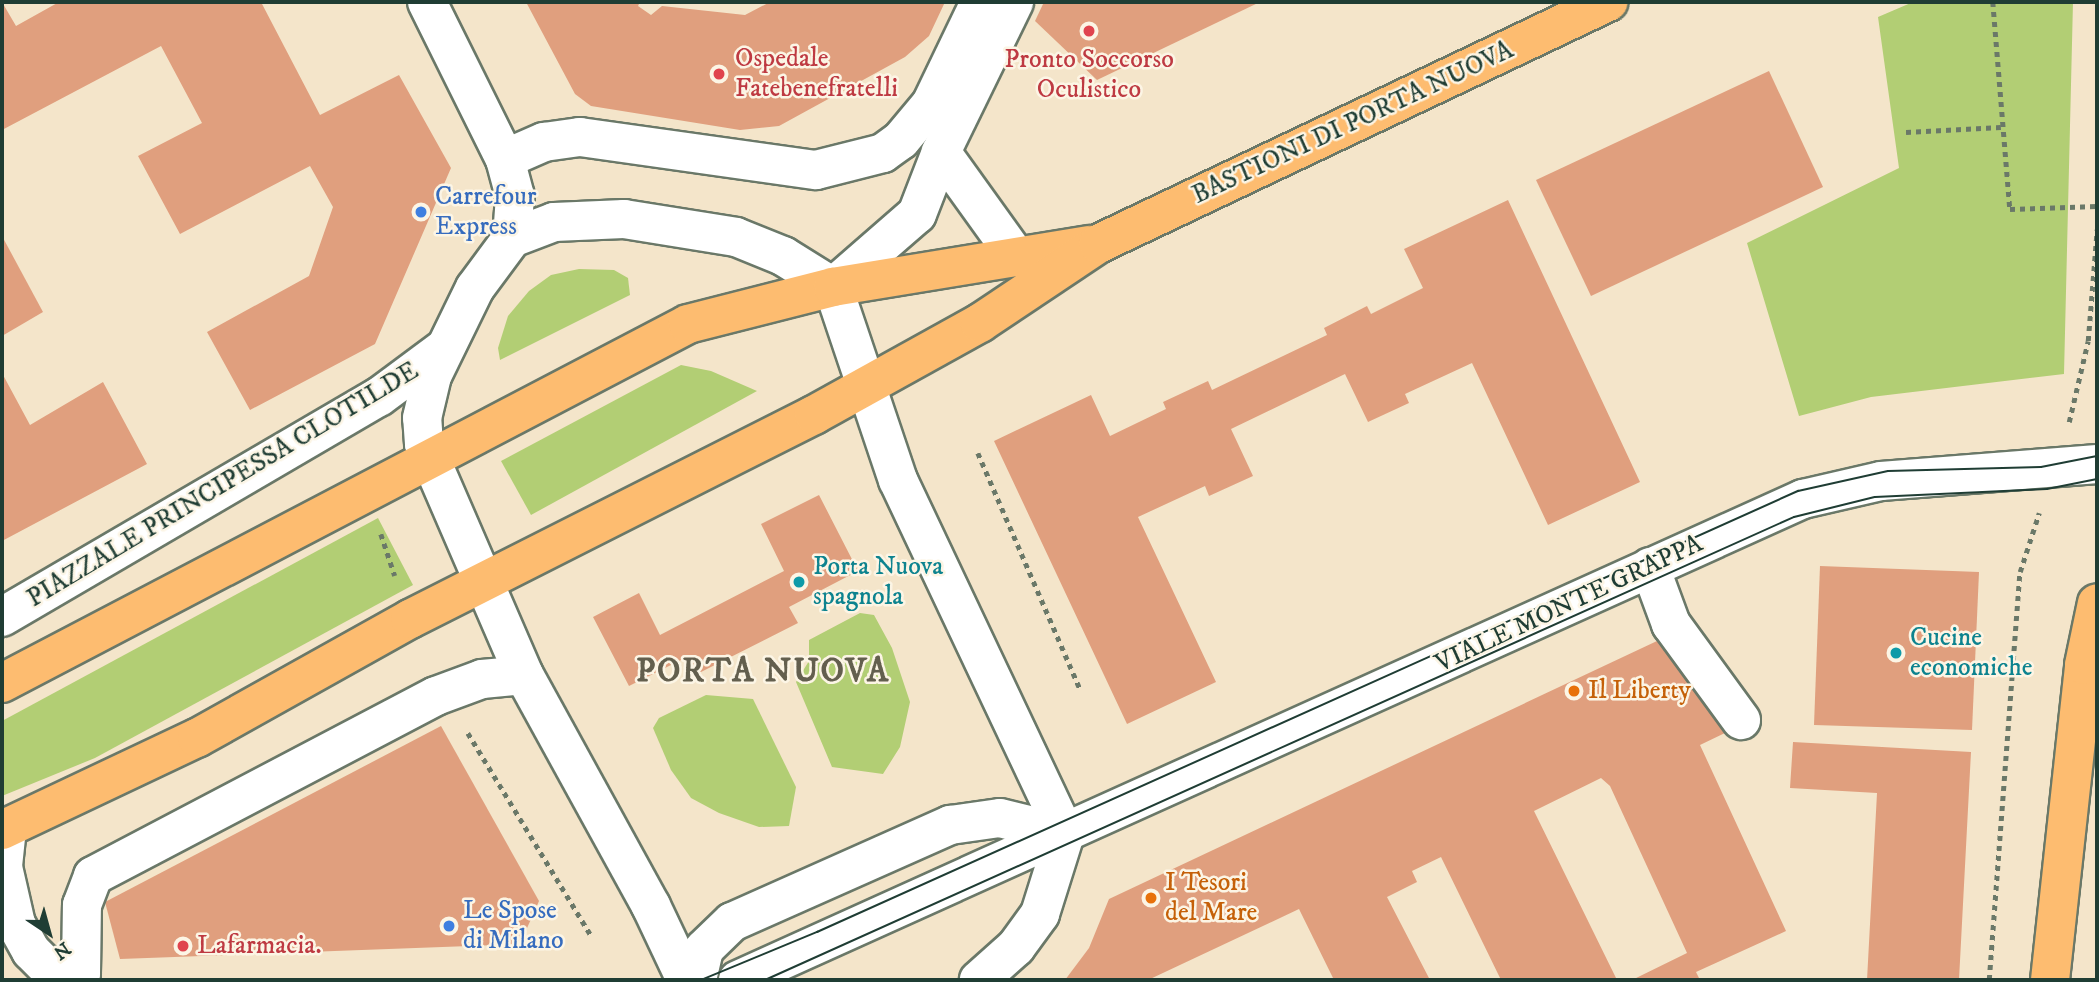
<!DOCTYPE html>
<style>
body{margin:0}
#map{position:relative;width:2099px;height:982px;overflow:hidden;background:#f4e5ca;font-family:"IM FELL DW Pica",serif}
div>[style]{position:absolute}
.green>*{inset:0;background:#b2ce74}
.building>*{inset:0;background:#e09f7e}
.path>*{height:4.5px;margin-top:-2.25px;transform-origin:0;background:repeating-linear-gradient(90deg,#6a7868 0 5px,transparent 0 10px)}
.roads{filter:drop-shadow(2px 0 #6a7868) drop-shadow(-2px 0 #6a7868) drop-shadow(0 2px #6a7868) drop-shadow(0 -2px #6a7868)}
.minor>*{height:38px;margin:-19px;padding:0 19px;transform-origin:19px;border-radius:19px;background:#fff}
.major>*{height:38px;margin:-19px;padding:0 19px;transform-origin:19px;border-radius:19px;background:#fdbc70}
.tram>*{height:2px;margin:-1px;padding:0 1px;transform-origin:1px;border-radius:1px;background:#1f3d34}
.dots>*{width:19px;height:19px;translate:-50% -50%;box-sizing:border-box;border:4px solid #fcf5e5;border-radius:50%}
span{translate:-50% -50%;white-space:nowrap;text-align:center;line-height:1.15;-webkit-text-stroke:5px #fcf5e5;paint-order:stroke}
.health-label{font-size:26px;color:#be3a42}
.left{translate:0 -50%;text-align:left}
.street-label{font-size:26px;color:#1f3d34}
.shop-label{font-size:26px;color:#366cbe}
.culture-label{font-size:26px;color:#0d838f}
.food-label{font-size:26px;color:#c56008}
.district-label{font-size:33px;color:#635f4e;font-weight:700;letter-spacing:2px}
.frame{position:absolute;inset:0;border:4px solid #1f3d34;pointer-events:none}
.north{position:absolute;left:14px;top:898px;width:70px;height:70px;-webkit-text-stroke:5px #fcf5e5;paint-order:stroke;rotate:144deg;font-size:19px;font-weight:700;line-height:28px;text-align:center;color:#1f3d34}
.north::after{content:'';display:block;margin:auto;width:24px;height:32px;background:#1f3d34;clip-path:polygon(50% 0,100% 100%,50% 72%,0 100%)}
</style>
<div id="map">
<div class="green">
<i style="clip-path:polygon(1913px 2px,2073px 2px,2064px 374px,1871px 397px,1799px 416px,1747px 243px,1899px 168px,1878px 17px)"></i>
<i style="clip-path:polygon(579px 269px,614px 270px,628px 278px,630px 295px,500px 360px,498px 348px,508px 316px,529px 291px,551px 275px)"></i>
<i style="clip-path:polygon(681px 365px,711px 371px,757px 391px,531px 515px,501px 461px)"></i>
<i style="clip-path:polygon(378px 518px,413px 585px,95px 758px,2px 796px,2px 721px)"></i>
<i style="clip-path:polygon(860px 613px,874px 615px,892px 648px,910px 702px,900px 747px,883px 774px,832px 767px,796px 682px,809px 661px,809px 640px)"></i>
<i style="clip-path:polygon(706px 695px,753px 699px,796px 787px,789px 826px,759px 827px,719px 813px,691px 798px,671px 770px,653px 728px,659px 718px)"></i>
</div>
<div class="building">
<i style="clip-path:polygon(2px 2px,16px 26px,59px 2px,261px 2px,320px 115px,399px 75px,451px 168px,375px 344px,250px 410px,207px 332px,309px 276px,333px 207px,310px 166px,180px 234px,138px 156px,202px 123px,161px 46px,2px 130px)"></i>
<i style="clip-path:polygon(526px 2px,640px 2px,638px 6px,651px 15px,662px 6px,745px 15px,770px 2px,945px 2px,929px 36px,905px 57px,779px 126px,740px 130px,591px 106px,575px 94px)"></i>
<i style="clip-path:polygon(1044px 2px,1260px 2px,1097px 80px,1035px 21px)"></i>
<i style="clip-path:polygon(1769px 71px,1823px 187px,1591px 296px,1536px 180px)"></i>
<i style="clip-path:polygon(1508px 200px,1640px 482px,1548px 525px,1472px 363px,1405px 394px,1409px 403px,1368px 422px,1345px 374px,1231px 429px,1253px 476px,1209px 496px,1205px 486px,1138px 517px,1216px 682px,1127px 724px,994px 441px,1091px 395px,1110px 436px,1166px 409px,1163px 402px,1208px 381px,1212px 390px,1327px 335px,1324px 328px,1367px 306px,1371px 314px,1423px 288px,1404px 249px)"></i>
<i style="clip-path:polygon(2px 236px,43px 312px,2px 336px)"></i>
<i style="clip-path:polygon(2px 373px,30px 425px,103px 382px,147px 464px,2px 541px)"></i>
<i style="clip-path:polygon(819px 495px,858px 571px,789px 607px,798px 623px,699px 673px,689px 656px,629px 686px,593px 617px,639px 593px,660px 635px,784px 571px,761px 524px)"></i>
<i style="clip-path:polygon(1820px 566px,1979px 572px,1972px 730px,1814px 725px)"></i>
<i style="clip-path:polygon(1657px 641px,1727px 732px,1700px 745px,1786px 931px,1696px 972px,1700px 980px,1632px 980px,1687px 953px,1610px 786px,1601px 778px,1534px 811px,1617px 980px,1501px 980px,1441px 857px,1412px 871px,1417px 882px,1387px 897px,1430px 980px,1334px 980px,1299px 909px,1148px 980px,1065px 980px,1089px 948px,1109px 899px)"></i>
<i style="clip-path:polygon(441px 726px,539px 901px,520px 944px,120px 959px,105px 902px)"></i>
<i style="clip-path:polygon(1793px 742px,1971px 752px,1959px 980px,1867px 980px,1877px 793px,1790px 788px)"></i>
</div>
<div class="path">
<i style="left:1993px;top:2px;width:208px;rotate:85.3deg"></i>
<i style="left:2010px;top:209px;width:87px;rotate:-2deg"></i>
<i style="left:1906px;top:132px;width:95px;rotate:-3deg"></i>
<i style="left:2069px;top:422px;width:83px;rotate:-76.8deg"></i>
<i style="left:2088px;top:341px;width:112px;rotate:-85.4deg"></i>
<i style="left:978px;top:453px;width:257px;rotate:66.6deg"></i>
<i style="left:381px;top:534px;width:44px;rotate:71.6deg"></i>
<i style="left:468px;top:733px;width:237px;rotate:58.7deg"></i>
<i style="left:1989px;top:980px;width:409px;rotate:-85.7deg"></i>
<i style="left:2020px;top:572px;width:62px;rotate:-72.1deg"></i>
</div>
<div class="roads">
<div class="minor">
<i style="left:427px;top:2px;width:175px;rotate:63.6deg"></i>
<i style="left:505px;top:159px;width:38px;rotate:75deg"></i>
<i style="left:515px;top:196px;width:42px;rotate:94.1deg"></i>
<i style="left:941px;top:152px;width:127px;rotate:54.3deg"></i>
<i style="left:505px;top:159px;width:43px;rotate:-23.6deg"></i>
<i style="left:544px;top:142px;width:36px;rotate:-8deg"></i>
<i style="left:580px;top:137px;width:238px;rotate:8deg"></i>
<i style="left:816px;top:170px;width:69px;rotate:-14.2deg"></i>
<i style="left:883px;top:153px;width:22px;rotate:-36deg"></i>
<i style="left:901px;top:140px;width:47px;rotate:-50.2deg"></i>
<i style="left:931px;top:104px;width:113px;rotate:-64.3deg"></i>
<i style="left:833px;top:287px;width:111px;rotate:-41deg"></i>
<i style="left:917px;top:214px;width:66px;rotate:-68.8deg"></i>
<i style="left:941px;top:152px;width:167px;rotate:-64deg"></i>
<i style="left:1650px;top:567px;width:61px;rotate:69.8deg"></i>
<i style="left:1671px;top:624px;width:119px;rotate:53.9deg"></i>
<i style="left:2px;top:617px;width:436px;rotate:-30.3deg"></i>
<i style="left:379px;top:397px;width:79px;rotate:-36.7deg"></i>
<i style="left:7px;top:828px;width:39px;rotate:96deg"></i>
<i style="left:3px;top:867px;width:58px;rotate:77.2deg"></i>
<i style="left:16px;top:924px;width:31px;rotate:61deg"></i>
<i style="left:31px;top:951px;width:41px;rotate:45deg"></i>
<i style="left:74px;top:980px;width:10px;rotate:-45deg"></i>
<i style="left:81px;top:973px;width:68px;rotate:-89.2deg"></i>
<i style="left:82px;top:905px;width:31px;rotate:-69deg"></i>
<i style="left:93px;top:876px;width:387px;rotate:-27.7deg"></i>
<i style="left:436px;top:696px;width:49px;rotate:-20.3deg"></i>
<i style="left:482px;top:679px;width:42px;rotate:-5.4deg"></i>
<i style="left:686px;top:980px;width:82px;rotate:-115.3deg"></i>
<i style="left:651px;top:906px;width:264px;rotate:-118.8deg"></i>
<i style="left:524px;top:675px;width:252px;rotate:-113.4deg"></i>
<i style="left:424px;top:444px;width:26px;rotate:-94deg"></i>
<i style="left:422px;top:418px;width:43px;rotate:-76.6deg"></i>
<i style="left:432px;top:376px;width:98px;rotate:-64deg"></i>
<i style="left:475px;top:288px;width:62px;rotate:-53.5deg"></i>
<i style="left:512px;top:238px;width:45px;rotate:-20.9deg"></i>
<i style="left:554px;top:222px;width:70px;rotate:-2.5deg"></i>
<i style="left:624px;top:219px;width:113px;rotate:9.1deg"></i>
<i style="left:736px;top:237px;width:51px;rotate:22deg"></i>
<i style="left:783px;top:256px;width:59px;rotate:31.8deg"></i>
<i style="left:833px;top:287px;width:204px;rotate:71.4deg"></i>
<i style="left:898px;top:480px;width:391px;rotate:64.7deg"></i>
<i style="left:1065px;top:834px;width:84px;rotate:107.4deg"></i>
<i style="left:1040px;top:914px;width:41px;rotate:126deg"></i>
<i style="left:1016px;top:947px;width:50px;rotate:138.3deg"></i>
<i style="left:697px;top:980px;width:32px;rotate:-77deg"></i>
<i style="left:704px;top:949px;width:39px;rotate:-44deg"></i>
<i style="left:732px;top:922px;width:239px;rotate:-24deg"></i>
<i style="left:950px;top:825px;width:50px;rotate:-8deg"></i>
<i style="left:1000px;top:818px;width:67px;rotate:13.8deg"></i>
<i style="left:738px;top:980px;width:1169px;rotate:-24.31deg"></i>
<i style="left:1803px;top:499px;width:80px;rotate:-13deg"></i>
<i style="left:1881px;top:481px;width:217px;rotate:-4.5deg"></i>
</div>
<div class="major">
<i style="left:2px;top:683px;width:774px;rotate:-27.62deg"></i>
<i style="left:688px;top:324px;width:150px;rotate:-14.3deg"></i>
<i style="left:833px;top:287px;width:259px;rotate:-9.3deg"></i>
<i style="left:2px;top:830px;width:216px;rotate:-25.3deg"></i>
<i style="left:197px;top:738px;width:244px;rotate:-29.2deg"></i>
<i style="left:410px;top:619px;width:453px;rotate:-26.8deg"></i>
<i style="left:814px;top:415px;width:190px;rotate:-29deg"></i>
<i style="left:980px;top:323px;width:142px;rotate:-33.8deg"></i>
<i style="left:1098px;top:244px;width:565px;rotate:-25.38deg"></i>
<i style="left:2050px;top:980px;width:317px;rotate:-83.8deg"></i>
<i style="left:2084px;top:665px;width:63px;rotate:-78.2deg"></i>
</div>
</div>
<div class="tram">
<i style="left:701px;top:980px;width:126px;rotate:-22.5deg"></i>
<i style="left:817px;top:932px;width:1076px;rotate:-24.21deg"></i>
<i style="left:1798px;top:491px;width:92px;rotate:-12.5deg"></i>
<i style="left:1888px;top:471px;width:153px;rotate:-1.5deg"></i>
<i style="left:2041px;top:467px;width:57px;rotate:-11.1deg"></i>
<i style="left:765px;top:980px;width:1128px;rotate:-24.23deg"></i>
<i style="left:1794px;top:517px;width:83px;rotate:-13.9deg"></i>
<i style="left:1875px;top:497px;width:172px;rotate:-2.7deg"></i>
<i style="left:2047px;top:489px;width:51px;rotate:-11.3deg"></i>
</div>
<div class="dots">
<i style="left:1089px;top:31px;background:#e0444e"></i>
<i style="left:719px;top:74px;background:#e0444e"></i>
<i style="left:421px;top:212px;background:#3f7fe0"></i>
<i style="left:799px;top:582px;background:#0f9aa8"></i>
<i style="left:1896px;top:653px;background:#0f9aa8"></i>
<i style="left:1574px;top:691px;background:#e8710a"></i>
<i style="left:1151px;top:898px;background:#e8710a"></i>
<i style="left:449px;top:926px;background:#3f7fe0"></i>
<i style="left:183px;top:946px;background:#e0444e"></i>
</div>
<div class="health-label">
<span class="left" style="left:735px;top:74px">Ospedale<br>Fatebenefratelli</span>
<span style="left:1089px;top:75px">Pronto Soccorso<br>Oculistico</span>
<span class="left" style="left:197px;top:946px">Lafarmacia.</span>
</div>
<div class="street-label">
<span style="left:1353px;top:123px;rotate:-25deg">BASTIONI DI PORTA NUOVA</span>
<span style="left:223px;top:485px;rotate:-31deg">PIAZZALE PRINCIPESSA CLOTILDE</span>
<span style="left:1569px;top:604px;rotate:-25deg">VIALE MONTE GRAPPA</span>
</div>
<div class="shop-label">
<span class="left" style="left:435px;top:212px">Carrefour<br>Express</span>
<span class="left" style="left:463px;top:926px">Le Spose<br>di Milano</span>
</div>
<div class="culture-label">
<span class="left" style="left:813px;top:582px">Porta Nuova<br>spagnola</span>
<span class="left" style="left:1910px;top:653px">Cucine<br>economiche</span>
</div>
<div class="food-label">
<span class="left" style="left:1588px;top:691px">Il Liberty</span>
<span class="left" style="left:1165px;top:898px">I Tesori<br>del Mare</span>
</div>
<div class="district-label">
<span style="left:763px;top:672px">PORTA NUOVA</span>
</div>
<div class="frame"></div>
<div class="north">N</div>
</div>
